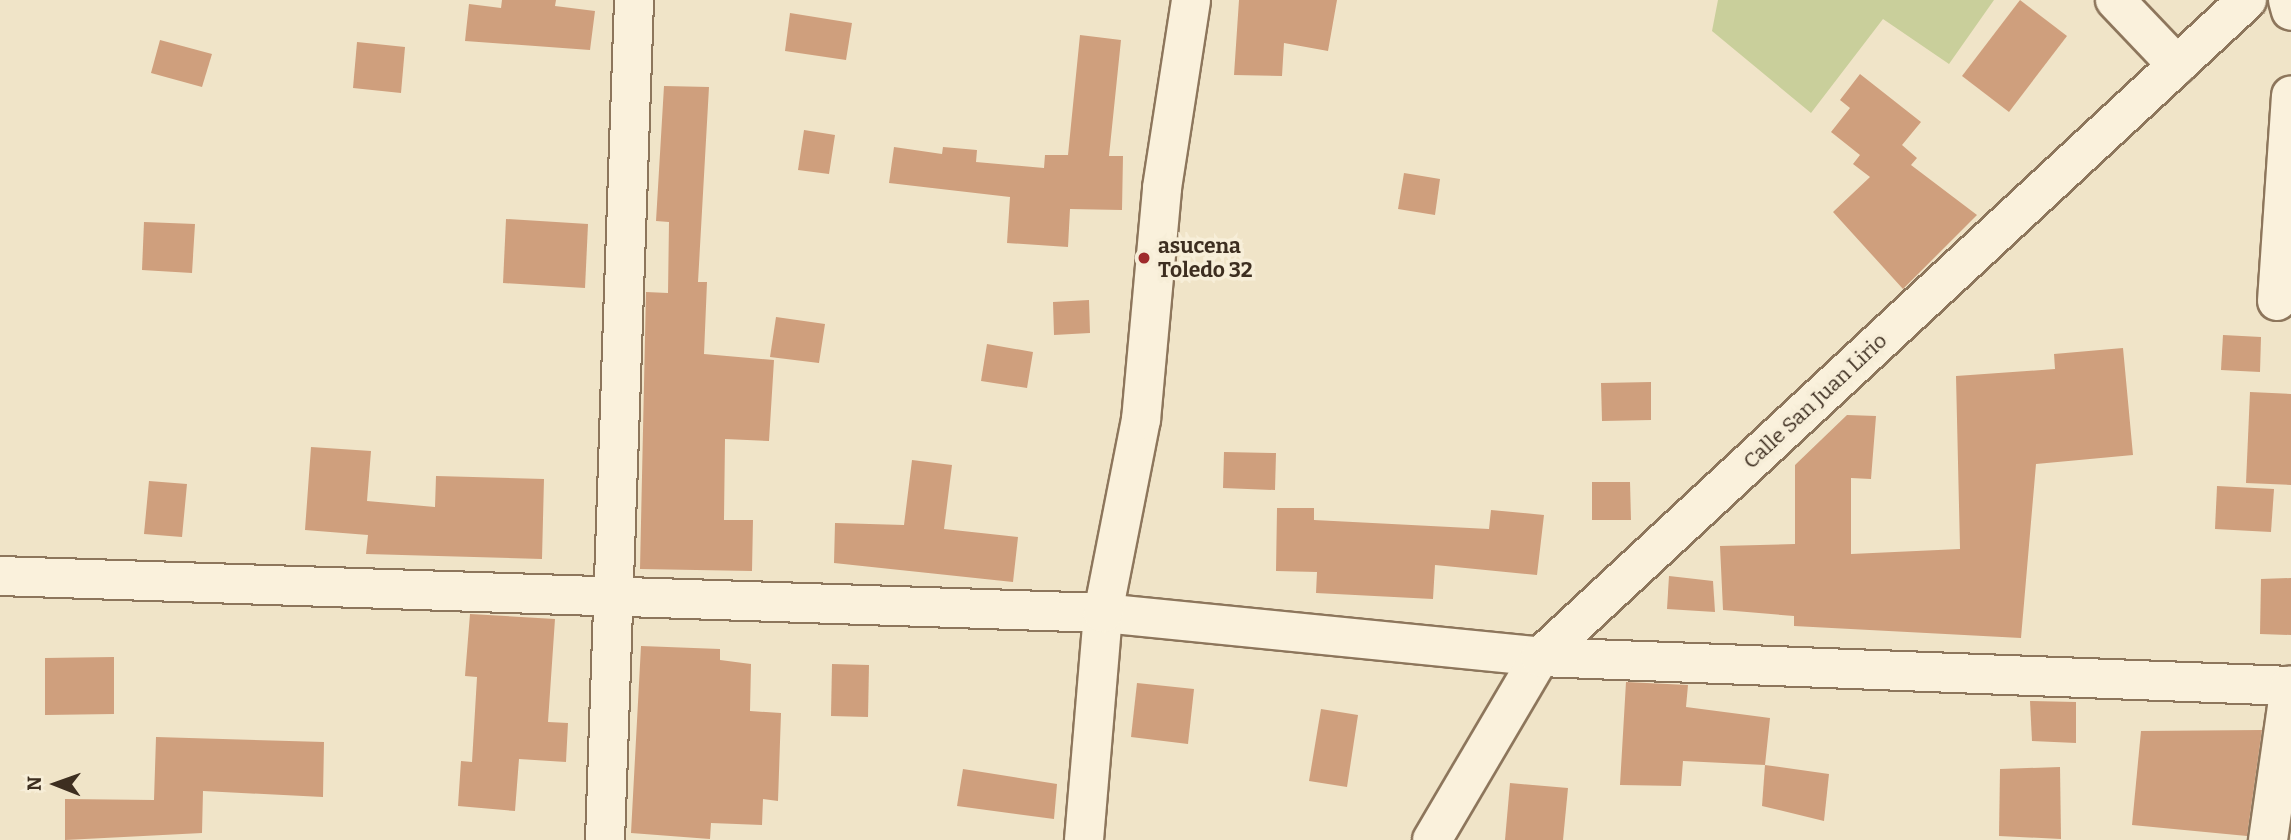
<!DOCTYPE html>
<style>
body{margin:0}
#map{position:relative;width:2291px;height:840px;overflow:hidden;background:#f0e4c8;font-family:Bitter,serif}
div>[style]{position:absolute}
.green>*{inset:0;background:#c9cf9b}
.building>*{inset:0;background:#cf9f7d}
.roads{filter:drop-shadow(2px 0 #8d765c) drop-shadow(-2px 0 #8d765c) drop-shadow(0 2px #8d765c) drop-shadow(0 -2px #8d765c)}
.street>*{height:38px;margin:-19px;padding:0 19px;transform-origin:19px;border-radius:19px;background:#faf1dc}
.secondary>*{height:38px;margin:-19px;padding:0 19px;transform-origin:19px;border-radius:19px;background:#faf1dc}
.dots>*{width:19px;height:19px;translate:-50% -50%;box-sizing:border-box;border:4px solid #f7eed8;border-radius:50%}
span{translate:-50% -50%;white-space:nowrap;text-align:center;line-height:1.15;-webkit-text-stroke:7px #f7eed8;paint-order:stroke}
.poi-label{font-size:21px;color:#3d2e20;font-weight:700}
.left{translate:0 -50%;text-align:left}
.street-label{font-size:21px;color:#3d2e20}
.north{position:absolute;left:21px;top:749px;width:70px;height:70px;-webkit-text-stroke:5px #f7eed8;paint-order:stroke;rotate:271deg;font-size:19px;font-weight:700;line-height:28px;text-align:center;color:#3d2e20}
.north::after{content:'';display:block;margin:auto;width:24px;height:32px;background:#3d2e20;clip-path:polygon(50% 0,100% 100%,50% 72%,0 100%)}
</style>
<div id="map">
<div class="green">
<i style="clip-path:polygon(1718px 0,1994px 0,1949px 64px,1883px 19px,1811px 113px,1712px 31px)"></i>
</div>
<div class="building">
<i style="clip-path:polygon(502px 0,556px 0,555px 6px,595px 11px,590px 50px,465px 41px,469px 4px,501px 8px)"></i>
<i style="clip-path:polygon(1239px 0,1337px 0,1328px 51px,1284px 43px,1282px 76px,1234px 75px)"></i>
<i style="clip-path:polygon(2020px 0,2067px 36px,2009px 112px,1962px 76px)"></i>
<i style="clip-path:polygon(790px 13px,852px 23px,846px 60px,785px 51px)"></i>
<i style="clip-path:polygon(1080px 35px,1121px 40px,1109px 156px,1123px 156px,1122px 210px,1070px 209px,1068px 247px,1007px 243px,1010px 197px,889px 183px,894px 147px,942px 154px,943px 147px,977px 150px,976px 162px,1044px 168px,1045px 155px,1068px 155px)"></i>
<i style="clip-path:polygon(160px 40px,212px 54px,202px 87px,151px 73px)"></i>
<i style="clip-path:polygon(357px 42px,405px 47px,401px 93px,353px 88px)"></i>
<i style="clip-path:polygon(1860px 74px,1921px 122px,1902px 145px,1917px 158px,1911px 165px,1977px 215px,1903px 289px,1833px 212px,1870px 177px,1853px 164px,1860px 155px,1831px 132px,1850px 108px,1840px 100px)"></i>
<i style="clip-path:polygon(664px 86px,709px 87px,698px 282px,707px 282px,704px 354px,774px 360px,769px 441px,725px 439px,724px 520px,753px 520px,752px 571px,640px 569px,646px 292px,668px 293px,669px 222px,656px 221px)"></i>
<i style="clip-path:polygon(804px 130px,835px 135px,829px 174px,798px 170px)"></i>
<i style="clip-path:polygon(1404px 173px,1440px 179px,1435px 215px,1398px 209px)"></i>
<i style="clip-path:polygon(506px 219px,588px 224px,585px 288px,503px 283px)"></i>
<i style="clip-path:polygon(144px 222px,195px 224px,192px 273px,142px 270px)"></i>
<i style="clip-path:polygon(1089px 300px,1090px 333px,1054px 335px,1053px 302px)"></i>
<i style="clip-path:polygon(776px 317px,825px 324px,819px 363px,770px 357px)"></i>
<i style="clip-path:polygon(2223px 335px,2261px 337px,2260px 372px,2221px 370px)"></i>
<i style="clip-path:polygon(987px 344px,1033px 352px,1027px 388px,981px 381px)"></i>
<i style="clip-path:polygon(2123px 348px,2133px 455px,2036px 464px,2021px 638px,1794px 626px,1794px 616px,1723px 610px,1720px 546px,1795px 544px,1795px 465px,1847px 415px,1876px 416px,1871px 479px,1851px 478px,1851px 554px,1960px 549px,1956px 376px,2055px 369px,2054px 354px)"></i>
<i style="clip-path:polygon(1651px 382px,1651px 420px,1602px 421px,1601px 383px)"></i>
<i style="clip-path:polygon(2250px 392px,2291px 394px,2291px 485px,2246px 483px)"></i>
<i style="clip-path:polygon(311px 447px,371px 451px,367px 501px,435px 507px,436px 476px,544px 479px,542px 559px,366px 554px,368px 535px,305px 530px)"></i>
<i style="clip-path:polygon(1224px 452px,1276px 453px,1275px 490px,1223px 488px)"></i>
<i style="clip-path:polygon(912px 460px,952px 465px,944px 529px,1018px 537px,1013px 582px,834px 563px,835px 523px,904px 525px)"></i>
<i style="clip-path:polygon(149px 481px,187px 484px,182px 537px,144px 534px)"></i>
<i style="clip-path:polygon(1592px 482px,1630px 482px,1631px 520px,1592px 520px)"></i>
<i style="clip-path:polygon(2217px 486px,2274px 489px,2271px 532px,2215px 529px)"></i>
<i style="clip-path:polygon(1277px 508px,1314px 508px,1314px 520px,1489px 529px,1491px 510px,1544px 515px,1537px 575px,1435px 565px,1433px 599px,1316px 593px,1317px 572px,1276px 571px)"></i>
<i style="clip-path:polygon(1669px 576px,1713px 581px,1715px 612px,1667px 609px)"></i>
<i style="clip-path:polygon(2291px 578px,2291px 635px,2260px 634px,2261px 579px)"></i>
<i style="clip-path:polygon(470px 614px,555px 619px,548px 722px,568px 723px,566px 762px,519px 759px,515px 811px,458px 806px,461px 761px,472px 762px,477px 677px,465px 676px)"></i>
<i style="clip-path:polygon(641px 646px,720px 649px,720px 660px,751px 664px,750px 711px,781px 713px,778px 801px,763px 799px,762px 825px,711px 823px,710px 839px,631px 833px)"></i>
<i style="clip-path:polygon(114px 657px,114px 714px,45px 715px,45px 658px)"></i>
<i style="clip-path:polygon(832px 664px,869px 665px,868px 717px,831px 716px)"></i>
<i style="clip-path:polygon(1626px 682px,1688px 685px,1686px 707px,1770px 718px,1765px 765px,1683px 761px,1681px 786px,1620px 785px)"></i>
<i style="clip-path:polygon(1137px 683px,1194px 689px,1188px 744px,1131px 737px)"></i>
<i style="clip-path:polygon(2030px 701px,2076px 702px,2076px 743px,2032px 741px)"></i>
<i style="clip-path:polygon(1321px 709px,1358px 715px,1347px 787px,1309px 781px)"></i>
<i style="clip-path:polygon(2262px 730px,2247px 836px,2132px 825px,2141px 731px)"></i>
<i style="clip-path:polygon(156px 737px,324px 742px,323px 797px,203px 791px,202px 833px,65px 840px,65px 799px,154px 800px)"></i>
<i style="clip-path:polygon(1765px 765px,1829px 774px,1824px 821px,1762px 806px)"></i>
<i style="clip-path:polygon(2060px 767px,2061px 839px,1999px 836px,2000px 769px)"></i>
<i style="clip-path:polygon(963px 769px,1057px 784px,1054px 819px,957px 806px)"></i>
<i style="clip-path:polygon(1510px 783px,1568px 788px,1563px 840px,1505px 840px)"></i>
</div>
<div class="roads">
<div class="street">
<i style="left:2115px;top:0;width:90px;rotate:46.4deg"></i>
<i style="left:2288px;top:0;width:11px;rotate:75deg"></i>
<i style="left:2277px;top:301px;width:206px;rotate:-86.1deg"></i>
<i style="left:0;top:576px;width:1104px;rotate:1.92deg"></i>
<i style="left:1103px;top:613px;width:439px;rotate:5.7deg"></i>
<i style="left:1540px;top:657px;width:752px;rotate:2.21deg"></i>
<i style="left:605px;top:840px;width:841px;rotate:-88.02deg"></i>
<i style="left:1084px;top:840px;width:228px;rotate:-85.2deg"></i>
<i style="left:1103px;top:613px;width:197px;rotate:-78.9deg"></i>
<i style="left:1141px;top:420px;width:233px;rotate:-84.8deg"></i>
<i style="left:1162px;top:188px;width:190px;rotate:-81.2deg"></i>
<i style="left:2268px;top:840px;width:156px;rotate:-81.9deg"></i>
</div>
<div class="secondary">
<i style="left:1432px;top:840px;width:212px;rotate:-59.5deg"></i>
<i style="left:1540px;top:657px;width:965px;rotate:-42.9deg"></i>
</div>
</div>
<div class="dots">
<i style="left:1144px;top:258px;background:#9e2a2b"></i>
</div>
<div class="poi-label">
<span class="left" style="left:1158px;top:258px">asucena<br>Toledo 32</span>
</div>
<div class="street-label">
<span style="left:1815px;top:401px;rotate:-43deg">Calle San Juan Lirio</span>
</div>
<div class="north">N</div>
</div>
